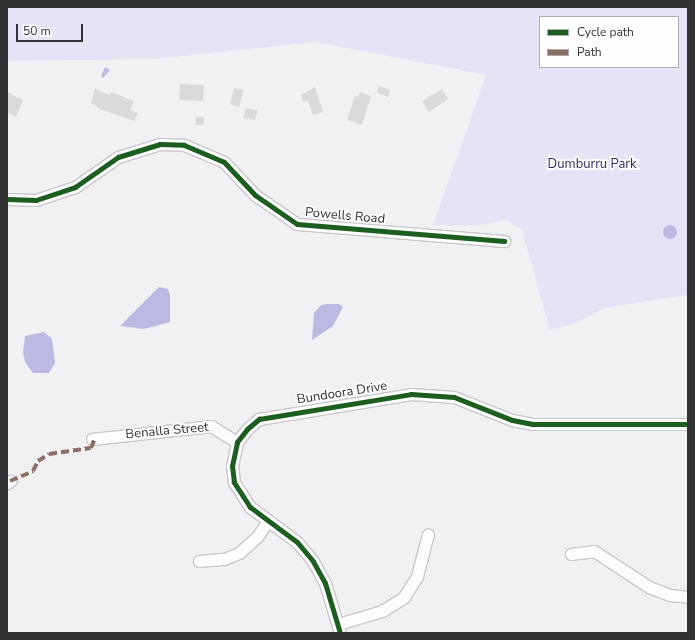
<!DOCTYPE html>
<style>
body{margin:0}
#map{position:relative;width:695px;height:640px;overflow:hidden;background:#f1f1f3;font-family:"Nunito Sans",sans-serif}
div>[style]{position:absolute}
.green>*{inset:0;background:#e5e4f7}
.water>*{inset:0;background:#bcbae2}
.round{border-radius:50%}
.building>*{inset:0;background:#dadadb}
.roads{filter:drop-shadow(1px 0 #c9c9cb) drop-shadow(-1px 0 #c9c9cb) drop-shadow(0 1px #c9c9cb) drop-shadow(0 -1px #c9c9cb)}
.minor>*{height:11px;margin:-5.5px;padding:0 5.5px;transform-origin:5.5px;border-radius:5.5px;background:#fdfdfd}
.quiet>*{height:4px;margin-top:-2px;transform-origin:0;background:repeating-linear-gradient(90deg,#8d6e63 0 8px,transparent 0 12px)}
.cycleway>*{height:5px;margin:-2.5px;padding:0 2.5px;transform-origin:2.5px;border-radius:2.5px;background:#1b5e20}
span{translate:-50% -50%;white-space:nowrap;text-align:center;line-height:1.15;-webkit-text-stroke:3.5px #fefeff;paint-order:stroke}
.park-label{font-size:13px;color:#362a6d}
.street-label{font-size:13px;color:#323234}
.frame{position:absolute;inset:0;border:8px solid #323234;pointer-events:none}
.legend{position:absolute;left:539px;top:16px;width:140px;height:52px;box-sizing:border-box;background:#fefeff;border:1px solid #acacae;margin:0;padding:5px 7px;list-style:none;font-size:12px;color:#323234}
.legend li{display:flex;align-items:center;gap:8px;height:20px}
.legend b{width:20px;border:1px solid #acacae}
.scale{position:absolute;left:16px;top:24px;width:67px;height:18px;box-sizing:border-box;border:2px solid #323234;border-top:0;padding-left:5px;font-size:12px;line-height:14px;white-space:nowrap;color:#323234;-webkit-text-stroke:3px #fefeff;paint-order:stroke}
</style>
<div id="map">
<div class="green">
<i style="clip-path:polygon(evenodd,7px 7px,688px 7px,688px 295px,604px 308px,574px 324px,550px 330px,522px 230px,506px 220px,476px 226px,433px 225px,486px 75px,316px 42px,154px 59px,7px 61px,7px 7px,540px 17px,678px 17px,678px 67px,540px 67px,540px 17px)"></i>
</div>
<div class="water">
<i style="clip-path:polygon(105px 67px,110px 70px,103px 78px,101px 76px)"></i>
<i class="round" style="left:663px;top:225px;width:14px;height:14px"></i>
<i style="clip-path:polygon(159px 287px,168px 289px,170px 295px,170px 322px,144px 329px,120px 326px)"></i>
<i style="clip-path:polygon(327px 304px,339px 304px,343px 307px,333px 326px,312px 340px,314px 313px,321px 305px)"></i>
<i style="clip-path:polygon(44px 332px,52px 339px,55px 363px,49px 373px,33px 373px,25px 362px,23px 352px,25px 336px)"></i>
</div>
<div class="building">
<i style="clip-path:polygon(180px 84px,204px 85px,203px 101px,179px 100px)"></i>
<i style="clip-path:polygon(379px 86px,390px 90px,388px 97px,377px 93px)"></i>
<i style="clip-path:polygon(315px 87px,323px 112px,313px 115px,308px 101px,303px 102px,301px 95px)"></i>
<i style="clip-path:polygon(234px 88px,244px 90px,239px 107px,230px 104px)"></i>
<i style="clip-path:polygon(95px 89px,110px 95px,111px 92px,134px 101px,130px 110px,138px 113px,134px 121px,97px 108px,97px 106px,91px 103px)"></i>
<i style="clip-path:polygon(442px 89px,448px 99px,429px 112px,422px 101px)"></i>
<i style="clip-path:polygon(7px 92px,23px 100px,16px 117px,7px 112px)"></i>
<i style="clip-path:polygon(360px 92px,371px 96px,362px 125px,347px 120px,355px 96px,358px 97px)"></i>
<i style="clip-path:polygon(246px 108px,258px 110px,255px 120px,243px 118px)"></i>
<i style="clip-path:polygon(196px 117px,204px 117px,203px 125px,195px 125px)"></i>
</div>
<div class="roads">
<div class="minor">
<i style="left:7px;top:199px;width:29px;rotate:2deg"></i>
<i style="left:36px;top:200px;width:41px;rotate:-18.4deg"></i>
<i style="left:75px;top:187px;width:52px;rotate:-34.9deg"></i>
<i style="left:118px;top:157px;width:44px;rotate:-17.2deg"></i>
<i style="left:160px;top:144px;width:24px;rotate:2deg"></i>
<i style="left:184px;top:145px;width:43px;rotate:23deg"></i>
<i style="left:224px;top:162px;width:45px;rotate:46.8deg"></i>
<i style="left:255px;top:195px;width:51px;rotate:34.6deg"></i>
<i style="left:297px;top:224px;width:208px;rotate:4.7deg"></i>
<i style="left:92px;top:439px;width:120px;rotate:-6.2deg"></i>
<i style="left:211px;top:426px;width:31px;rotate:32deg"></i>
<i style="left:7px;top:483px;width:4px;rotate:-34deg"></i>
<i style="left:571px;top:554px;width:23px;rotate:-7deg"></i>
<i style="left:594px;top:551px;width:66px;rotate:33.2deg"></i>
<i style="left:649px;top:587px;width:22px;rotate:21deg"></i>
<i style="left:670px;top:595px;width:18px;rotate:6deg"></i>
<i style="left:199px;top:561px;width:25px;rotate:-5deg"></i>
<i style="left:224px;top:559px;width:16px;rotate:-22deg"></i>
<i style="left:239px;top:553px;width:24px;rotate:-42deg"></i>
<i style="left:257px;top:537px;width:18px;rotate:-56deg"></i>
<i style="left:338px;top:624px;width:46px;rotate:-16.5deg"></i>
<i style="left:382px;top:611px;width:26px;rotate:-32deg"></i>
<i style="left:404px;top:597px;width:25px;rotate:-58deg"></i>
<i style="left:417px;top:576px;width:43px;rotate:-75.3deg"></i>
<i style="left:340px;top:633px;width:52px;rotate:-106.7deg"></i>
<i style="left:325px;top:583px;width:25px;rotate:-119deg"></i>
<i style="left:313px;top:561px;width:25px;rotate:-130deg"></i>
<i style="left:297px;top:542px;width:59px;rotate:-143.3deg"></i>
<i style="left:250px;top:507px;width:30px;rotate:-123deg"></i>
<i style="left:234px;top:482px;width:16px;rotate:-97deg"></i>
<i style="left:232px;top:466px;width:25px;rotate:-78deg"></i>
<i style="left:237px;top:442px;width:16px;rotate:-52deg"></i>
<i style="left:247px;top:429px;width:16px;rotate:-40deg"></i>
<i style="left:259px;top:419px;width:154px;rotate:-9.3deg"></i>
<i style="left:411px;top:394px;width:43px;rotate:4deg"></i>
<i style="left:454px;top:397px;width:62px;rotate:21.6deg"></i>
<i style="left:512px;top:420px;width:21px;rotate:11deg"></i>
<i style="left:533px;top:424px;width:155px"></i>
</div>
</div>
<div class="quiet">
<i style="left:10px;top:481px;width:25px;rotate:-23deg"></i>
<i style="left:33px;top:471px;width:11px;rotate:-63deg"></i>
<i style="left:38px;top:461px;width:13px;rotate:-32deg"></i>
<i style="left:49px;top:454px;width:42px;rotate:-8.1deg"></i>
<i style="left:91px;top:448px;width:11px;rotate:-68deg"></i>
</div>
<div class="cycleway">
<i style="left:7px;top:199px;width:29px;rotate:2deg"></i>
<i style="left:36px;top:200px;width:41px;rotate:-18.4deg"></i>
<i style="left:75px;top:187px;width:52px;rotate:-34.9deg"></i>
<i style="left:118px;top:157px;width:44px;rotate:-17.2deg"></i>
<i style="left:160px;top:144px;width:24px;rotate:2deg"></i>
<i style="left:184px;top:145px;width:43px;rotate:23deg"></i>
<i style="left:224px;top:162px;width:45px;rotate:46.8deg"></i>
<i style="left:255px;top:195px;width:51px;rotate:34.6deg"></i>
<i style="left:297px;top:224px;width:208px;rotate:4.7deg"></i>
<i style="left:340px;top:633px;width:52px;rotate:-106.7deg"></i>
<i style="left:325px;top:583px;width:25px;rotate:-119deg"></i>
<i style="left:313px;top:561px;width:25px;rotate:-130deg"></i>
<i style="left:297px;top:542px;width:59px;rotate:-143.3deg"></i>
<i style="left:250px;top:507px;width:30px;rotate:-123deg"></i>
<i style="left:234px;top:482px;width:16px;rotate:-97deg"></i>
<i style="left:232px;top:466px;width:25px;rotate:-78deg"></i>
<i style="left:237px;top:442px;width:16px;rotate:-52deg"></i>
<i style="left:247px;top:429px;width:16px;rotate:-40deg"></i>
<i style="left:259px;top:419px;width:154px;rotate:-9.3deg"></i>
<i style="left:411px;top:394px;width:43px;rotate:4deg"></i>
<i style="left:454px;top:397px;width:62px;rotate:21.6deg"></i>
<i style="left:512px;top:420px;width:21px;rotate:11deg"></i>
<i style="left:533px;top:424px;width:155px"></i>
</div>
<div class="park-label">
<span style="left:592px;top:164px">Dumburru Park</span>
</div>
<div class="street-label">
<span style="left:345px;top:216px;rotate:5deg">Powells Road</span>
<span style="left:342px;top:393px;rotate:-9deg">Bundoora Drive</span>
<span style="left:167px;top:431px;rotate:-5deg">Benalla Street</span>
</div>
<div class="frame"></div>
<ul class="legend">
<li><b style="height:5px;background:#1b5e20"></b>Cycle path</li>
<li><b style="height:5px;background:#8d6e63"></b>Path</li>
</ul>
<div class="scale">50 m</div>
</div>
